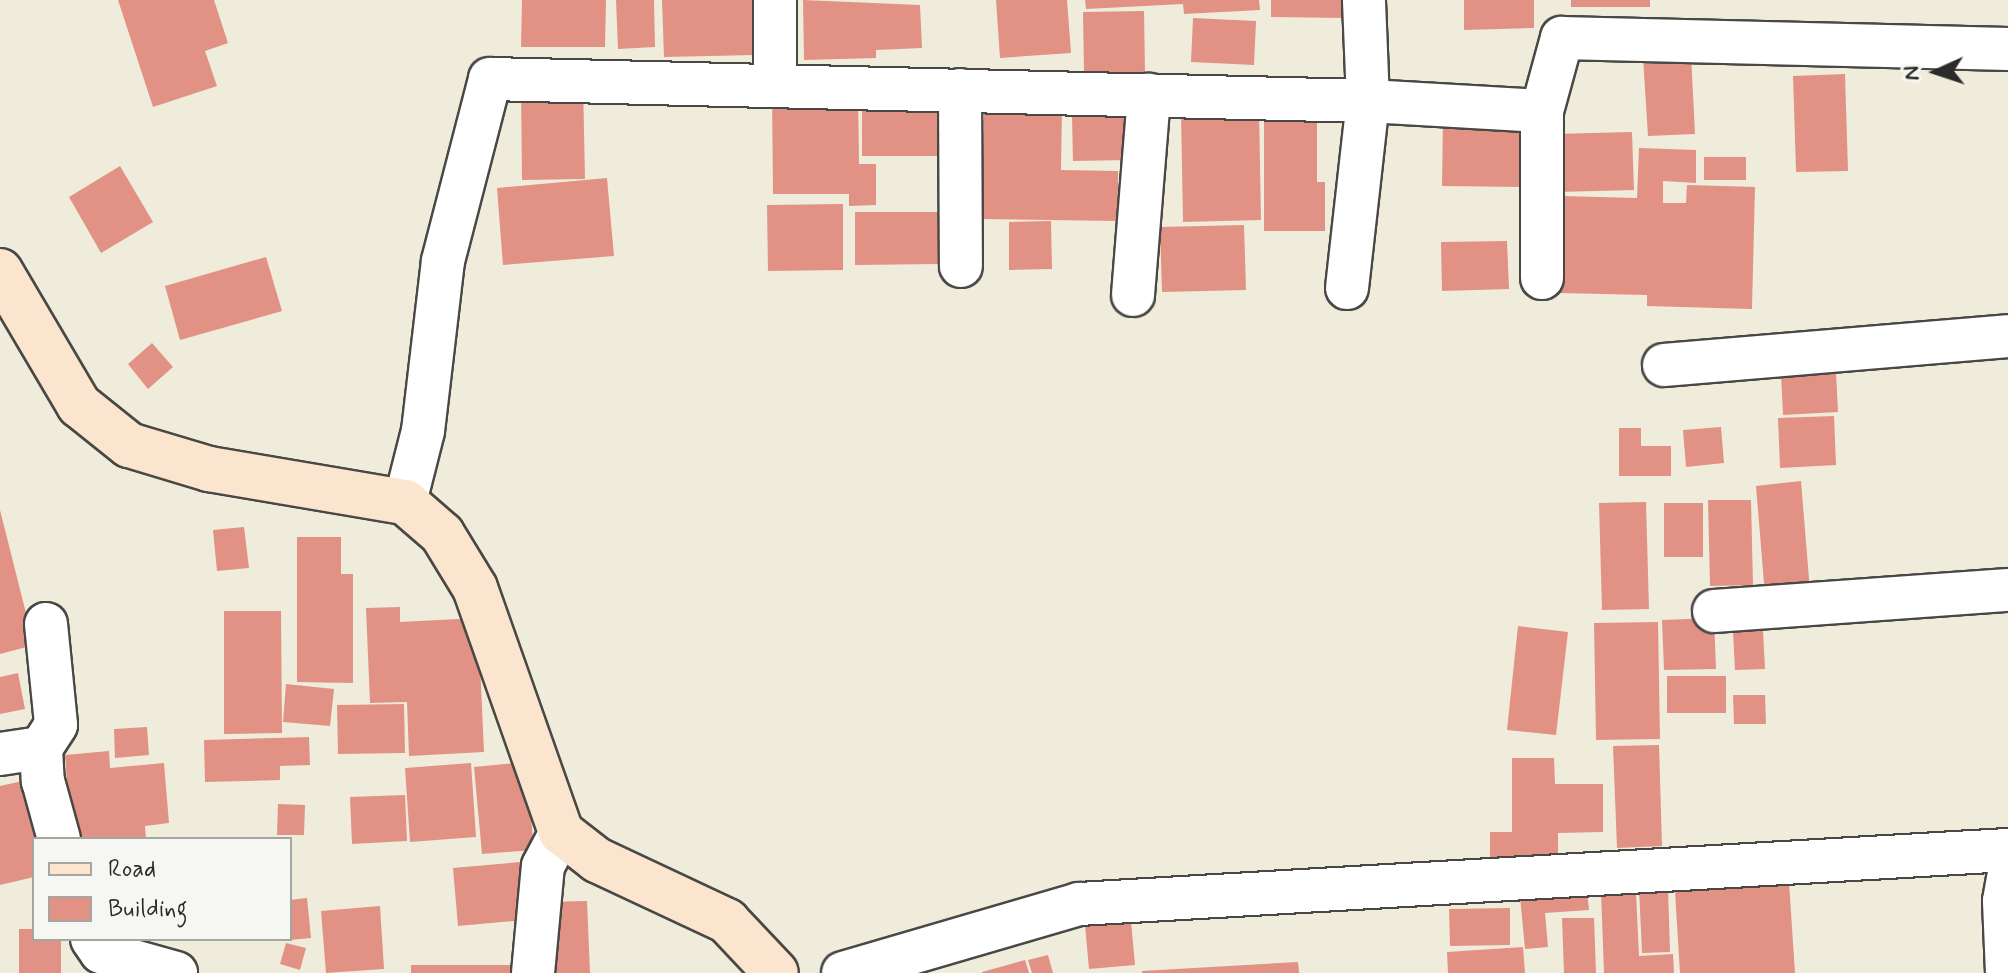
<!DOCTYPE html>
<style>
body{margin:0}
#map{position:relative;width:2008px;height:973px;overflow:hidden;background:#f0ecdb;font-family:Mynerve,sans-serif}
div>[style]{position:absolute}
.building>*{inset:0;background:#e19284}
.roads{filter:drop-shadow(2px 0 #494845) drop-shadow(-2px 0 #494845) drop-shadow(0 2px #494845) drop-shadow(0 -2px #494845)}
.street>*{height:42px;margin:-21px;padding:0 21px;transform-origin:21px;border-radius:21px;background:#fff}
.secondary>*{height:44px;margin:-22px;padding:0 22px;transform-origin:22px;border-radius:22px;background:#fbe5cf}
span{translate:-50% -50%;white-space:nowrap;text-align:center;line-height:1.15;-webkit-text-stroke:7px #f6f6f2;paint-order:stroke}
.legend{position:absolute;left:32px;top:837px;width:260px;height:104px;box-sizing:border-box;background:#f6f6f2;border:2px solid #a5a5a2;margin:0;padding:10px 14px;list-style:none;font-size:24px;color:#2b2b2b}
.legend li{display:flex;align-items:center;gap:16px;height:40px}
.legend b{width:40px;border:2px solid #a5a5a2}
.north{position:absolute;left:1896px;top:32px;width:80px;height:80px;-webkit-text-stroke:6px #f6f6f2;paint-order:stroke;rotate:267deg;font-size:22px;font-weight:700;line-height:32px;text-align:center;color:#2b2b2b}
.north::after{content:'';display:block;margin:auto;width:28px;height:36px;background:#2b2b2b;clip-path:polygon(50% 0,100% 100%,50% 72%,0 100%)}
</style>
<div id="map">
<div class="building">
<i style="clip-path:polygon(118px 0,214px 0,228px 43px,205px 51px,217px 86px,153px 107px)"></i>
<i style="clip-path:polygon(522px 0,606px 0,605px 47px,521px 47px)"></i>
<i style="clip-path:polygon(616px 0,654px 0,655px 47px,618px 49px)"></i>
<i style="clip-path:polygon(662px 0,753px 0,754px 55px,664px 57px)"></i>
<i style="clip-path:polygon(803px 0,920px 5px,922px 48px,876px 50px,876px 58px,804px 60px)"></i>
<i style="clip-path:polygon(996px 0,1067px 0,1071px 53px,1000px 58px)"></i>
<i style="clip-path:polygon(1085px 0,1259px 0,1260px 10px,1184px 14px,1183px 4px,1086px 9px)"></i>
<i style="clip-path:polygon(1271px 0,1348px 0,1348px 18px,1271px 17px)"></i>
<i style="clip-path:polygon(1464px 0,1534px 0,1534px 28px,1464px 30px)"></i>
<i style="clip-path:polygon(1571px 0,1650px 0,1650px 7px,1571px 7px)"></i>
<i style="clip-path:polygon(1144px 11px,1145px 72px,1084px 73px,1083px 12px)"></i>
<i style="clip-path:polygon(1193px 18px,1256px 21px,1254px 65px,1191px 62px)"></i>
<i style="clip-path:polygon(1691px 54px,1695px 134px,1648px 136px,1643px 57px)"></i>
<i style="clip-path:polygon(1845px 74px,1848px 171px,1796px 172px,1793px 76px)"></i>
<i style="clip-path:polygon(583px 83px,585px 179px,522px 180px,521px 85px)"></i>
<i style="clip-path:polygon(772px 92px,858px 92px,859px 164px,876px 164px,876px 205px,849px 206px,849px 194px,773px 194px)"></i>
<i style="clip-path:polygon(943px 99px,943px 156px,862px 156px,862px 100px)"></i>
<i style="clip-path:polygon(984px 104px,1062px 105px,1061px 170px,1118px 171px,1118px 221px,982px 219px)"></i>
<i style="clip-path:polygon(1259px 109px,1261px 220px,1183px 222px,1181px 111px)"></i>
<i style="clip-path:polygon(1264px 113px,1317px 113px,1317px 182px,1325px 182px,1325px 231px,1264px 231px)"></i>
<i style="clip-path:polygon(1128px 116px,1128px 160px,1073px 161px,1072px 117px)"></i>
<i style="clip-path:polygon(1443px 118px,1523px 118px,1523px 187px,1442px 186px)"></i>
<i style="clip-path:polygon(1632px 132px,1634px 190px,1558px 192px,1555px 134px)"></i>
<i style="clip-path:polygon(1639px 148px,1696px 150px,1696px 183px,1663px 181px,1663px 203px,1686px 203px,1687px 185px,1755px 187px,1752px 309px,1647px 306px,1647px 295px,1559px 293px,1562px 196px,1637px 198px)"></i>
<i style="clip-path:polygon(1704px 157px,1746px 157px,1746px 180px,1704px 180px)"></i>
<i style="clip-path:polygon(120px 166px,153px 222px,101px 253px,69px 197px)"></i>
<i style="clip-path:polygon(607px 178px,614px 256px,503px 265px,497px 188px)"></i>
<i style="clip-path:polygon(843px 204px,843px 270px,768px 271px,767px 205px)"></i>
<i style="clip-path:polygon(855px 212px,939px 212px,939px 264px,855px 265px)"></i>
<i style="clip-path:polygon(1051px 221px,1052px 269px,1009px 270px,1009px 222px)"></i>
<i style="clip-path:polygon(1244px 225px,1246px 290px,1162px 292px,1160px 227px)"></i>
<i style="clip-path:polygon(1507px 241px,1509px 289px,1442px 291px,1441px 242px)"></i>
<i style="clip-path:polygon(266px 257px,282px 311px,180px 340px,165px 286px)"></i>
<i style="clip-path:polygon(152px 343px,173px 367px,148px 389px,128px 364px)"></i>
<i style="clip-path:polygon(1836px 372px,1838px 412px,1783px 415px,1781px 374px)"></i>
<i style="clip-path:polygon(1834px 416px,1836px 465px,1780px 468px,1778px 418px)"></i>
<i style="clip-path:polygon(1721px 427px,1724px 463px,1686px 467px,1683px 430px)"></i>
<i style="clip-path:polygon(1619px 428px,1641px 428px,1641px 446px,1671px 446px,1671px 476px,1619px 476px)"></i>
<i style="clip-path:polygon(1801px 481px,1810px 591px,1765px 595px,1756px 486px)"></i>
<i style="clip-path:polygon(1708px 500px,1751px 500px,1753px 585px,1710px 586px)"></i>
<i style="clip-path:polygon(1646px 502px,1649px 609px,1602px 610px,1599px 503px)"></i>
<i style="clip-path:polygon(1664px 503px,1703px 503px,1703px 557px,1664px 557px)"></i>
<i style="clip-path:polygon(0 510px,34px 645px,0 654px)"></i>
<i style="clip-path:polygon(244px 527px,249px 568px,217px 571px,213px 530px)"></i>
<i style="clip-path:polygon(297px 537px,341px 537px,341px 574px,353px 574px,353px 683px,297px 682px)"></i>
<i style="clip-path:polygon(400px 607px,400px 622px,478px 618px,484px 752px,409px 756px,407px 702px,370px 703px,366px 608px)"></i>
<i style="clip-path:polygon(224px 611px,281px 611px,282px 733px,224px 734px)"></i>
<i style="clip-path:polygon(1714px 618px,1716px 669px,1664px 670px,1662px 620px)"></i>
<i style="clip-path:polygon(1658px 622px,1660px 739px,1596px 740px,1594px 623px)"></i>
<i style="clip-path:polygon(1518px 626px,1568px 632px,1556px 735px,1507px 730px)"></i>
<i style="clip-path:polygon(1763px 630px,1765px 669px,1735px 670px,1733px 632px)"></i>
<i style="clip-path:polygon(18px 673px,25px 709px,0 714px,0 677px)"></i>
<i style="clip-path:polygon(1667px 676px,1726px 676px,1726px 713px,1667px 713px)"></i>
<i style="clip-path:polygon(286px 684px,334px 689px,330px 726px,283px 722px)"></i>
<i style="clip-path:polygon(1733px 695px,1765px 695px,1766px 724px,1734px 724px)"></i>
<i style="clip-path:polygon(404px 704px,405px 753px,338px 754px,337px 705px)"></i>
<i style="clip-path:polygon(147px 727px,149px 755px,115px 758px,114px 729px)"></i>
<i style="clip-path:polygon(309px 737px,310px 765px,280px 766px,280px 780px,205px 782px,204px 740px)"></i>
<i style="clip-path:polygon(1659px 745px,1662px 846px,1617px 848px,1613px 746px)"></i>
<i style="clip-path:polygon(109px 751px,110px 768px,164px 763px,169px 823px,145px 826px,146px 839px,71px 839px,65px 755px)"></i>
<i style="clip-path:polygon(1512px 758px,1554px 758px,1555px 784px,1603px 784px,1603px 832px,1558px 833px,1558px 858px,1490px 858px,1490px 832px,1512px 832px)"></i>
<i style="clip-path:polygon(526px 762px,534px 850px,482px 854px,474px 767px)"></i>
<i style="clip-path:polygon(471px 763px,476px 837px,410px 842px,405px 768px)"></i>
<i style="clip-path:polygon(32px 779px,45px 839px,34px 839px,34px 877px,0 885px,0 786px)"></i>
<i style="clip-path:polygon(405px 795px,407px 841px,352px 844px,350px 797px)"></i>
<i style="clip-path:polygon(278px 804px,305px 805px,304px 835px,277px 835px)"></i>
<i style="clip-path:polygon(520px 862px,525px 920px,458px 926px,453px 868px)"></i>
<i style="clip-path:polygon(1788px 867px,1795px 973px,1680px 973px,1674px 875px)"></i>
<i style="clip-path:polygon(1586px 880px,1589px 910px,1545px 913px,1548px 947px,1525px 949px,1519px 886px)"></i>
<i style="clip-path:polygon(1668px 887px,1670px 952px,1642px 953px,1639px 888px)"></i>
<i style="clip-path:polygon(1636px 892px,1639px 956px,1673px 954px,1674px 973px,1604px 973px,1601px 893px)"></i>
<i style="clip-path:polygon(307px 898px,311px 938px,290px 940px,290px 900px)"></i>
<i style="clip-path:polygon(587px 901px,590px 973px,549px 973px,547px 902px)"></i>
<i style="clip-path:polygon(380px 906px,384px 969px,326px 973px,321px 911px)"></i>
<i style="clip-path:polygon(1510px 908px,1510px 945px,1450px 946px,1449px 909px)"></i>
<i style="clip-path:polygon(1562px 918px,1594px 918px,1596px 973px,1564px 973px)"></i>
<i style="clip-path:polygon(1131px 921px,1135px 965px,1089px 969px,1085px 925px)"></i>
<i style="clip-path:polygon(19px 929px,34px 929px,34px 939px,61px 939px,61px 973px,19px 973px)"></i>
<i style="clip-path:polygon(286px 943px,306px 948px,300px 970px,280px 964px)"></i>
<i style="clip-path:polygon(1523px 947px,1525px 973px,1448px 973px,1447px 952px)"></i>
<i style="clip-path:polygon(1048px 955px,1053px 973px,1032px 973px,1028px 960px)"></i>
<i style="clip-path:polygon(1025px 960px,1029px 973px,982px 973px,982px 972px)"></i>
<i style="clip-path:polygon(1298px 962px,1299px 973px,1142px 973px,1142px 971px)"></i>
<i style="clip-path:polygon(411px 965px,521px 965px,521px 973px,411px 973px)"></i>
</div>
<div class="roads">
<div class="street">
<i style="left:775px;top:85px;width:85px;rotate:-90deg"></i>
<i style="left:960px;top:90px;width:176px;rotate:89.7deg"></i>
<i style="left:1542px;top:278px;width:167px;rotate:-90deg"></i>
<i style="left:1542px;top:111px;width:76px;rotate:-74.7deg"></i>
<i style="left:1562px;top:38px;width:446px;rotate:1.4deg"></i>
<i style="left:1347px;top:288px;width:188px;rotate:-83.6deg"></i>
<i style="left:1368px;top:101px;width:101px;rotate:-92.3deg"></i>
<i style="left:1133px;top:295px;width:201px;rotate:-85.4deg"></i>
<i style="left:1664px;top:365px;width:345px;rotate:-4.8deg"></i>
<i style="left:405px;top:502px;width:73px;rotate:-75.8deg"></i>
<i style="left:423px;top:431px;width:171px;rotate:-83.3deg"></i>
<i style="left:443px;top:261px;width:188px;rotate:-75.5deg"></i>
<i style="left:490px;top:79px;width:878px;rotate:1.44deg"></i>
<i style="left:1368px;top:101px;width:174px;rotate:3.3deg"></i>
<i style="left:1714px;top:611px;width:295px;rotate:-4.1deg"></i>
<i style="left:46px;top:624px;width:101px;rotate:84.3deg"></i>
<i style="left:56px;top:725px;width:27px;rotate:123deg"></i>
<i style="left:41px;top:748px;width:33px;rotate:87deg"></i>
<i style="left:43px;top:781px;width:60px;rotate:74.6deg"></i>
<i style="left:0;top:754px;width:41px;rotate:-8.3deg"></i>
<i style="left:92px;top:939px;width:16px;rotate:55deg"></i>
<i style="left:101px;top:952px;width:78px;rotate:15.6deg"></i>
<i style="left:533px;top:973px;width:107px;rotate:-84.7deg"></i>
<i style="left:543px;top:866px;width:38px;rotate:-62deg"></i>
<i style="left:843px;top:973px;width:246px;rotate:-16.3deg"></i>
<i style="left:1079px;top:904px;width:931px;rotate:-3.33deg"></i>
<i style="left:2007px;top:973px;width:72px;rotate:-92.4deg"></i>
<i style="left:2004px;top:901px;width:23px;rotate:-80deg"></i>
</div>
<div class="secondary">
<i style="left:0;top:271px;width:156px;rotate:59.5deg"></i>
<i style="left:79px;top:405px;width:64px;rotate:38.7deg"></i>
<i style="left:129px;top:445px;width:84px;rotate:16.7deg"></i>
<i style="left:209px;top:469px;width:199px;rotate:9.6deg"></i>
<i style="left:405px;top:502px;width:49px;rotate:40.9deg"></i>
<i style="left:442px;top:534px;width:63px;rotate:58.6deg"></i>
<i style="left:475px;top:588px;width:259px;rotate:70.6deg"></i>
<i style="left:561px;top:832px;width:46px;rotate:37.9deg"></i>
<i style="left:597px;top:860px;width:144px;rotate:25.1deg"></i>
<i style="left:727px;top:921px;width:71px;rotate:46.7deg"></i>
</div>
</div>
<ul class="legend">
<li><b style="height:10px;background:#fbe5cf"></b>Road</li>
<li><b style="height:22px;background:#e19284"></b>Building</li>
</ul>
<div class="north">N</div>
</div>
